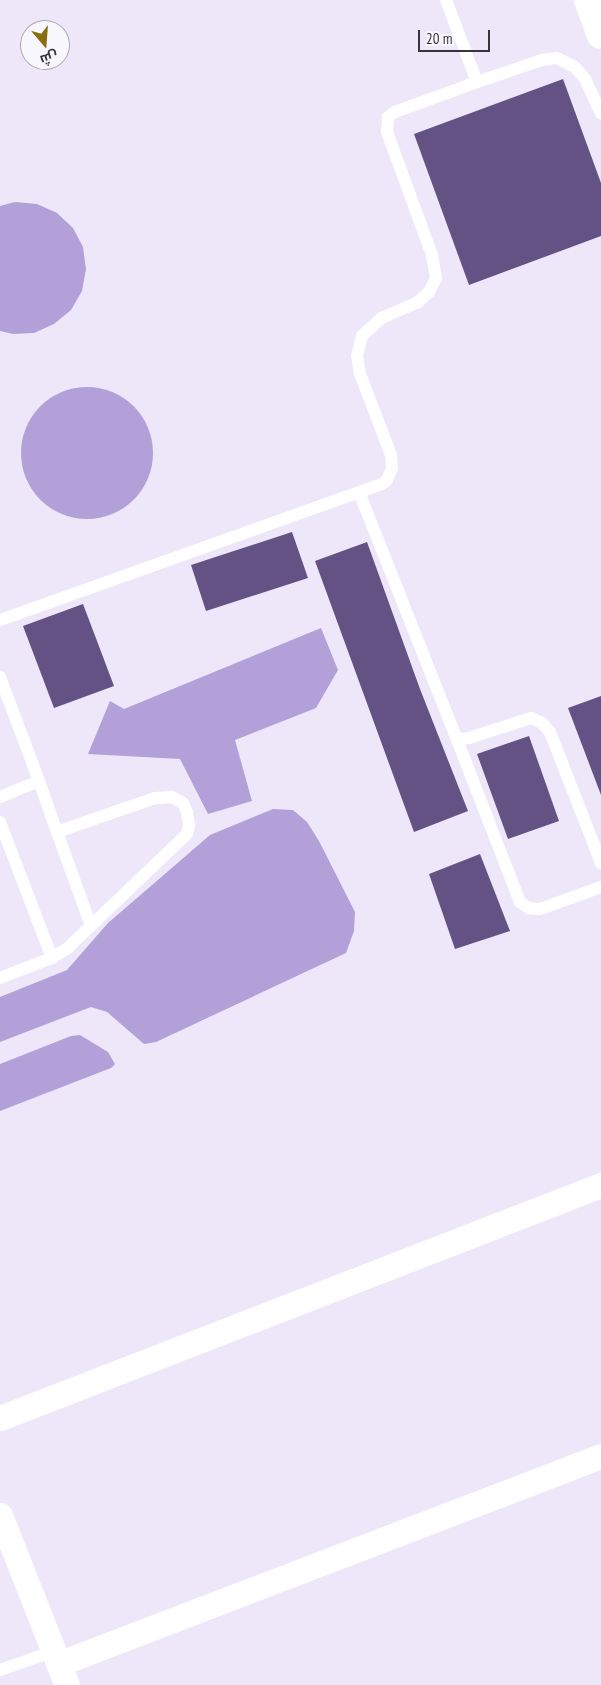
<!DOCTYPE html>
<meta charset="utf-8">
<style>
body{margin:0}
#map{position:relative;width:601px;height:1685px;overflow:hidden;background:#ede7f9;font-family:"PT Sans Narrow",Cairo,sans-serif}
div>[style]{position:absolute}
.water>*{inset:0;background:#b4a0d9}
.round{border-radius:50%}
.building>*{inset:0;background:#655285}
.lane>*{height:12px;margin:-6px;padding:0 6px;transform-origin:6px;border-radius:6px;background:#fff}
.street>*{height:25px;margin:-12.5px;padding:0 12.5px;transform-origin:12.5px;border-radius:12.5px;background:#fff}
.secondary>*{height:28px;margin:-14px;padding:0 14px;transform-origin:14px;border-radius:14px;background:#fff}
span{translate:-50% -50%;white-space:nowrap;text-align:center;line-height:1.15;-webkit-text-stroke:5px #f9f7fe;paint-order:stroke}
.north{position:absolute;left:20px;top:20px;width:50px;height:50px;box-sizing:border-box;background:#f9f7fe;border:1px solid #aba9b0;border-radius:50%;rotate:162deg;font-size:14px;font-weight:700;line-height:20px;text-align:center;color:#37353c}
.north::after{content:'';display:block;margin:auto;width:18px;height:22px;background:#896e0e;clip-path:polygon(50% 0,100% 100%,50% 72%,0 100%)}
.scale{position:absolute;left:418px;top:30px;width:72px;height:22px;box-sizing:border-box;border:2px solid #37353c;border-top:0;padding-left:6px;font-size:15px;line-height:18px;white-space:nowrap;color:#37353c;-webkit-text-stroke:4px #f9f7fe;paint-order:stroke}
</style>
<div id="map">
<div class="water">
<i style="clip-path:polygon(15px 202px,37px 204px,57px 213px,73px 228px,83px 247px,86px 269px,82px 291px,71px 310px,54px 324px,34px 333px,13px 334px,0 331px,0 206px)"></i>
<i class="round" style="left:21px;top:387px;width:132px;height:132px"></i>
<i style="clip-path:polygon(321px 628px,338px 670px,316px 708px,235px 740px,252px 801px,208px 814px,180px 759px,88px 754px,110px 701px,124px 709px)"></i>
<i style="clip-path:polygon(273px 809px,293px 810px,307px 822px,319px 841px,355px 912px,354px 931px,346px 953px,156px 1042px,144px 1044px,107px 1012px,91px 1007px,0 1042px,0 997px,67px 970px,108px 923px,210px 835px)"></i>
<i style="clip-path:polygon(80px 1035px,108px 1052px,115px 1064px,111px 1068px,0 1111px,0 1064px,71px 1036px)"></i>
</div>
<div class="building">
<i style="clip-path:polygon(563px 79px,601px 183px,601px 236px,469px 285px,414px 134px)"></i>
<i style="clip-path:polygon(292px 532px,308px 578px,206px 611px,191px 565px)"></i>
<i style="clip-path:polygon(367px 542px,420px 689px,468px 811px,414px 832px,315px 561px)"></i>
<i style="clip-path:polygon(83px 604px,114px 686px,54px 708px,23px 626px)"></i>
<i style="clip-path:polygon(601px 696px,601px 795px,568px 708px)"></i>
<i style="clip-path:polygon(529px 736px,559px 821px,508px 839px,477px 754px)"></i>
<i style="clip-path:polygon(480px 854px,510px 931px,455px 949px,429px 874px)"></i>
</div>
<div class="lane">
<i style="left:446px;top:0;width:88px;rotate:69.3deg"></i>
<i style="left:359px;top:492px;width:264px;rotate:68.4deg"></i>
<i style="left:456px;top:737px;width:5px;rotate:22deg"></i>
<i style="left:461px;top:739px;width:8px;rotate:-7deg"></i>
<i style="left:469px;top:738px;width:65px;rotate:-17.9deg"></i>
<i style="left:531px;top:718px;width:12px;rotate:24deg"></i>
<i style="left:542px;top:723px;width:12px;rotate:48deg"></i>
<i style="left:550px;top:732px;width:141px;rotate:68.7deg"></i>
<i style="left:0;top:620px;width:405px;rotate:-19.6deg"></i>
<i style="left:382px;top:484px;width:6px;rotate:-39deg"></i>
<i style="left:387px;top:480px;width:13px;rotate:-67deg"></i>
<i style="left:392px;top:468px;width:13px;rotate:-94deg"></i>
<i style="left:391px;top:455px;width:87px;rotate:-110.9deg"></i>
<i style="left:360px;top:374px;width:18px;rotate:-99deg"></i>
<i style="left:357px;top:356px;width:21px;rotate:-76deg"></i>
<i style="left:362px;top:336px;width:26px;rotate:-43deg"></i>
<i style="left:381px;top:318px;width:39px;rotate:-23deg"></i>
<i style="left:417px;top:303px;width:16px;rotate:-43deg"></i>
<i style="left:429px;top:292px;width:16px;rotate:-63deg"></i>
<i style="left:436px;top:278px;width:23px;rotate:-100deg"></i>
<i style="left:432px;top:255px;width:131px;rotate:-110.1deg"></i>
<i style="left:387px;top:132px;width:15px;rotate:-86deg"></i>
<i style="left:388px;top:117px;width:9px;rotate:-36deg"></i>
<i style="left:395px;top:112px;width:87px;rotate:-20.1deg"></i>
<i style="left:477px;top:82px;width:69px;rotate:-18.7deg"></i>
<i style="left:542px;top:60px;width:15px;rotate:-8deg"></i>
<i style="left:557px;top:58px;width:20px;rotate:27deg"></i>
<i style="left:575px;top:67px;width:16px;rotate:50deg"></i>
<i style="left:585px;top:79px;width:38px;rotate:65deg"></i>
<i style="left:0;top:677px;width:111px;rotate:69.4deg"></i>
<i style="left:456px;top:737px;width:177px;rotate:68.8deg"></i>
<i style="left:520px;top:902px;width:11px;rotate:34deg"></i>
<i style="left:529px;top:908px;width:11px;rotate:5deg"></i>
<i style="left:540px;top:909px;width:65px;rotate:-19.8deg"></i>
<i style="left:0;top:797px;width:42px;rotate:-22.3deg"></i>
<i style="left:39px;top:781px;width:54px;rotate:70.6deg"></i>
<i style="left:0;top:822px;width:146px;rotate:69.1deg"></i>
<i style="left:0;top:978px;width:53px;rotate:-21.2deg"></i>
<i style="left:49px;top:959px;width:22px;rotate:-30deg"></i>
<i style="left:68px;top:948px;width:13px;rotate:-45deg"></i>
<i style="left:77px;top:939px;width:152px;rotate:-43.7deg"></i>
<i style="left:187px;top:834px;width:9px;rotate:-77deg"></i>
<i style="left:189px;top:825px;width:13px;rotate:-99deg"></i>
<i style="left:187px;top:812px;width:10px;rotate:-114deg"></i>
<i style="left:183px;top:803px;width:13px;rotate:-151deg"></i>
<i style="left:172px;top:797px;width:17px;rotate:177deg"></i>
<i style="left:155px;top:798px;width:104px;rotate:160.9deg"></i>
<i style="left:57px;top:832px;width:100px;rotate:70.1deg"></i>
<i style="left:0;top:1670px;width:57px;rotate:-19.4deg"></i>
</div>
<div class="street">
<i style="left:0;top:1418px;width:645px;rotate:-21.19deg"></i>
<i style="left:0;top:1515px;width:183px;rotate:68.5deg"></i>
<i style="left:58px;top:1664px;width:581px;rotate:-20.96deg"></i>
</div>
<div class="secondary">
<i style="left:588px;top:0;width:37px;rotate:70deg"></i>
</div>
<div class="north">ش</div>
<div class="scale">20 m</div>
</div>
